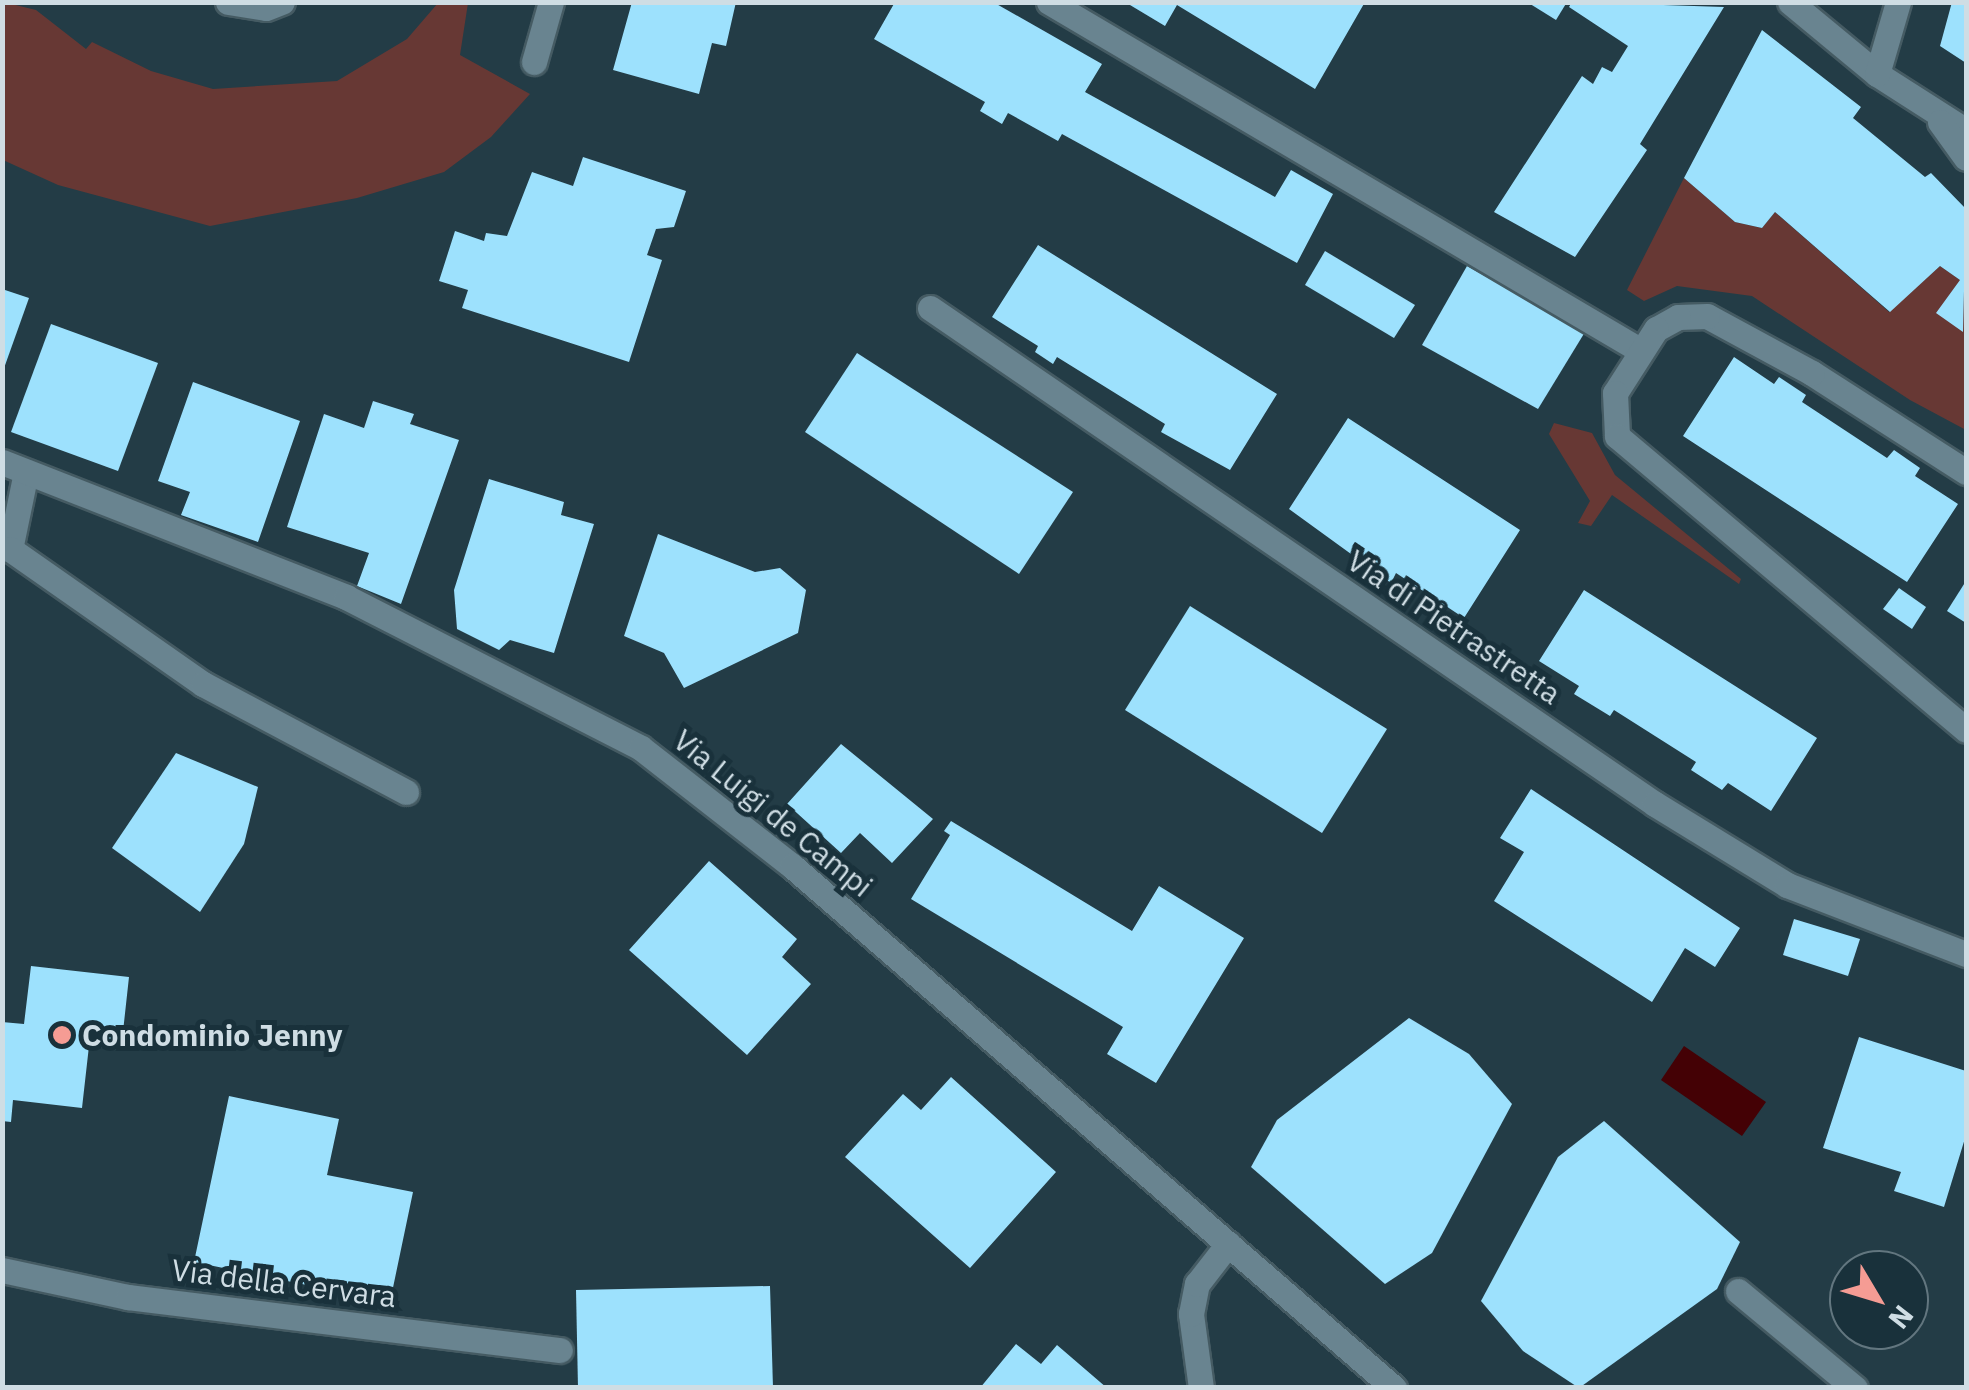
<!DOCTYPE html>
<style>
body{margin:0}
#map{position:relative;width:1969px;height:1390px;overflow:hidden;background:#233c46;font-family:"IBM Plex Sans",sans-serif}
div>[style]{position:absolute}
.green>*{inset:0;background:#673834}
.water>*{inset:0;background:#440105}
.building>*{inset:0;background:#9de1fd}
.roads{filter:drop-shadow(2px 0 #455b63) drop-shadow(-2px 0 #455b63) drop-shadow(0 2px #455b63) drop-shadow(0 -2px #455b63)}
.service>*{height:25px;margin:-12.5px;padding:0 12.5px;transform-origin:12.5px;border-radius:12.5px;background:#698490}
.minor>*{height:25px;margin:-12.5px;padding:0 12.5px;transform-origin:12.5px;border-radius:12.5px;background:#698490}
.dots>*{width:28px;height:28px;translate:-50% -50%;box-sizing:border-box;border:5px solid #19313b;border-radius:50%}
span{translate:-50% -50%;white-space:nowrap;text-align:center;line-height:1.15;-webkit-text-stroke:10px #19313b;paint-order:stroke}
.street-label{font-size:30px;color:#cfdde4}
.poi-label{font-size:30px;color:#cfdde4;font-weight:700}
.left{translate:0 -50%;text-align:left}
.frame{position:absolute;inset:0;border:5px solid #cfdde4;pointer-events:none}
.north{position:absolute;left:1829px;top:1250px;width:100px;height:100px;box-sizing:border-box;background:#19313b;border:2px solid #62767f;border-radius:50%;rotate:128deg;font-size:28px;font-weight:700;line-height:40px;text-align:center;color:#cfdde4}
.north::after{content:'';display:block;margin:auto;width:35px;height:45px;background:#f59c94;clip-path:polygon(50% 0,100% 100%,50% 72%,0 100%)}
</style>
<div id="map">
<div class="green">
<i style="clip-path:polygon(3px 2px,36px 10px,86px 49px,92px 42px,151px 71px,213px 89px,337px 81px,407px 39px,438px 3px,468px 3px,460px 55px,530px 94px,491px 137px,444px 172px,357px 198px,210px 226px,58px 185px,3px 160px)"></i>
<i style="clip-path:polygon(1684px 178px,1735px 222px,1762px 228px,1775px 212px,1889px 312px,1940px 266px,1966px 284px,1966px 430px,1910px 400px,1752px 296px,1677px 286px,1644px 301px,1627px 290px)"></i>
<i style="clip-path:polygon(1554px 423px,1592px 433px,1615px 475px,1741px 579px,1739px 584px,1612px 495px,1591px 526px,1578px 523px,1590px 501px,1549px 434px)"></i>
</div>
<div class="water">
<i style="clip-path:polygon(1684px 1046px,1766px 1102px,1742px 1136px,1661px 1080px)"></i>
</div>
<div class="building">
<i style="clip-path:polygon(632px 2px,736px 2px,726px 46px,712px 43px,699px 94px,613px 70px)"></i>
<i style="clip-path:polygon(895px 2px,993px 2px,1102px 64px,1085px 92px,1275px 197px,1291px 170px,1333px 194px,1297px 263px,1062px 134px,1058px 141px,1008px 113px,1002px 124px,980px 111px,985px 102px,874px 39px)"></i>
<i style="clip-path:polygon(1125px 2px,1365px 2px,1315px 89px,1177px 5px,1165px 26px)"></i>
<i style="clip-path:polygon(1527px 2px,1567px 2px,1556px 20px)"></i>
<i style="clip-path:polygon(1572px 2px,1724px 7px,1640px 144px,1647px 150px,1575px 257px,1494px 212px,1582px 76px,1593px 84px,1602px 67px,1612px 72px,1628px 46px,1569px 7px)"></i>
<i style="clip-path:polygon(1952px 2px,1966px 2px,1966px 63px,1940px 46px)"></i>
<i style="clip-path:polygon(1762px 30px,1861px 107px,1853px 118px,1925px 177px,1931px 173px,1966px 209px,1963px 332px,1936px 313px,1960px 280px,1940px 266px,1890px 312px,1775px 212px,1762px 228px,1735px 222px,1684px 178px)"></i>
<i style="clip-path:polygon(583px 157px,686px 191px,674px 227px,656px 229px,647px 255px,662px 260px,629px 362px,462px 308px,468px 290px,439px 281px,455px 231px,484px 241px,486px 233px,507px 236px,532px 172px,573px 186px)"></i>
<i style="clip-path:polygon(1038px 245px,1277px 394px,1230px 470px,1161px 432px,1165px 424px,1057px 357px,1053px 364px,1035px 352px,1038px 346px,992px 317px)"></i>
<i style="clip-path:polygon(1325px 251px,1415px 305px,1394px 338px,1305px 285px)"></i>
<i style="clip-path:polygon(1467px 266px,1585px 332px,1538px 409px,1422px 345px)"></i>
<i style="clip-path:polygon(2px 289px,29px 298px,3px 371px,2px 371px)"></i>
<i style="clip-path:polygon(51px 324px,158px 363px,118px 471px,11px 432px)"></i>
<i style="clip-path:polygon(857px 353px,1073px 492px,1019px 574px,805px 432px)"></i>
<i style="clip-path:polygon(1734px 357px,1774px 384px,1779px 377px,1806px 395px,1802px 402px,1887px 458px,1894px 450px,1920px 468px,1915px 476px,1958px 504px,1907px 582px,1683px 436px)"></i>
<i style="clip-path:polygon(193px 382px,300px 421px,258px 542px,181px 515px,190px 492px,158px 481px)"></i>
<i style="clip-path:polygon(373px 401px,414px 414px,410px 424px,459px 440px,401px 604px,357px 586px,369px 553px,287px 527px,324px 414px,364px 428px)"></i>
<i style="clip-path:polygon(1348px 418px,1520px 530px,1464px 618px,1396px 573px,1391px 583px,1289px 509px)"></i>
<i style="clip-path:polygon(489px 479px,564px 502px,561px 515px,594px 524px,554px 653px,510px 640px,499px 650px,457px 629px,454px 590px)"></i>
<i style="clip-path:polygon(658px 534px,755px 572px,780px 568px,806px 590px,798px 633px,684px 688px,664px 653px,624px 636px)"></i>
<i style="clip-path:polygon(1966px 581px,1966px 623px,1947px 611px)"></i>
<i style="clip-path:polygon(1899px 588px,1926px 607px,1912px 629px,1883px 609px)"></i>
<i style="clip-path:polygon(1584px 590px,1817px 738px,1771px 811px,1728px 783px,1722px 790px,1691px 770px,1696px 762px,1614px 710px,1610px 716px,1574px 694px,1579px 686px,1539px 661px)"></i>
<i style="clip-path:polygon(1190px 606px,1387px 729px,1322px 833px,1125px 710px)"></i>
<i style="clip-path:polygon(841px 744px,933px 819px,892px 863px,860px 833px,841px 853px,787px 804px)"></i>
<i style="clip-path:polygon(176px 753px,258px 787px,244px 844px,200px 912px,112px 848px)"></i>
<i style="clip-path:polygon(1531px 789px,1740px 928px,1715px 967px,1685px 948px,1652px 1002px,1494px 901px,1524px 852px,1500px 838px)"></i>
<i style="clip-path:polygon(951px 821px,1132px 931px,1159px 886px,1244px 938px,1156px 1083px,1107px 1054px,1123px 1027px,911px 899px,950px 835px,944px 831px)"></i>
<i style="clip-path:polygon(709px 861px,797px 939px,782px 957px,811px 984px,747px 1055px,629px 950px)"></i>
<i style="clip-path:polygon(1794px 919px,1860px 939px,1848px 976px,1783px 955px)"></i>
<i style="clip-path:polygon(31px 966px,129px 977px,121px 1050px,89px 1046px,82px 1108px,13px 1100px,11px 1122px,2px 1121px,2px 1022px,24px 1024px)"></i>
<i style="clip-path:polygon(1409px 1018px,1469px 1054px,1512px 1104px,1432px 1253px,1385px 1284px,1251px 1167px,1277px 1120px)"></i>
<i style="clip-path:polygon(1859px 1037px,1966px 1071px,1966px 1135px,1944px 1207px,1894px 1191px,1901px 1172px,1823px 1148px)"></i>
<i style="clip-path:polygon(951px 1077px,1056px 1172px,970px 1268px,845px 1157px,903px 1094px,921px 1110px)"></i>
<i style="clip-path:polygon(229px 1096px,339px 1119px,327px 1175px,413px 1192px,390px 1302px,194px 1262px)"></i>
<i style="clip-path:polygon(1604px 1121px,1740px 1242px,1717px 1289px,1579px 1388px,1523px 1351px,1481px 1301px,1558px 1157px)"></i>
<i style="clip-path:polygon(770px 1286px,773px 1388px,578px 1388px,576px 1290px)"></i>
<i style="clip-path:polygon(1016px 1344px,1041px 1364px,1057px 1345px,1107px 1388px,980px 1388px)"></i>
</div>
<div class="roads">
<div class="service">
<i style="left:228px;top:2px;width:38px;rotate:9deg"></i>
<i style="left:266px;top:8px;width:17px;rotate:-21deg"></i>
<i style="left:1049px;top:2px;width:684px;rotate:30.5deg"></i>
<i style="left:534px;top:62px;width:62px;rotate:-74.2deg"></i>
<i style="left:26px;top:472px;width:79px;rotate:101.7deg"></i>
<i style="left:10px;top:549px;width:236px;rotate:35deg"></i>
<i style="left:203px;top:684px;width:230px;rotate:28deg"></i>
<i style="left:1738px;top:1291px;width:152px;rotate:39.7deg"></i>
<i style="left:1201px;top:1388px;width:75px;rotate:-97.7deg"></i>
<i style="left:1191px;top:1314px;width:31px;rotate:-79deg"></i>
<i style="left:1197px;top:1284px;width:51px;rotate:-52.2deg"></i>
</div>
<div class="minor">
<i style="left:1790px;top:2px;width:113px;rotate:39.6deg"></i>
<i style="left:1877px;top:74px;width:106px;rotate:32.6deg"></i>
<i style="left:1877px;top:74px;width:75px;rotate:-73.7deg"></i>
<i style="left:1940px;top:122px;width:44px;rotate:54.2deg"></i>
<i style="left:930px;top:308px;width:878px;rotate:34.38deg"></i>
<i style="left:1655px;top:804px;width:155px;rotate:31.5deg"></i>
<i style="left:1787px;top:885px;width:192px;rotate:21.1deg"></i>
<i style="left:2px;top:462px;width:370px;rotate:21.4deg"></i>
<i style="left:346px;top:597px;width:331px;rotate:27.1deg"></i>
<i style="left:641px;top:748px;width:192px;rotate:38deg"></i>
<i style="left:792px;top:866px;width:797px;rotate:40.93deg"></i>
<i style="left:1966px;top:472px;width:183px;rotate:-147.3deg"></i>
<i style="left:1812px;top:373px;width:119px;rotate:-151.5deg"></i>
<i style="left:1707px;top:316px;width:29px;rotate:178deg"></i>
<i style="left:1678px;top:317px;width:25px;rotate:151deg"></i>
<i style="left:1656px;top:329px;width:76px;rotate:122.6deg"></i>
<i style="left:1615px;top:393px;width:43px;rotate:87.3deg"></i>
<i style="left:1617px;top:436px;width:456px;rotate:40.1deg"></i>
<i style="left:2px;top:1270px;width:129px;rotate:12.1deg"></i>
<i style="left:128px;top:1297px;width:435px;rotate:7deg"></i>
</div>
</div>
<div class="dots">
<i style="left:62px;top:1035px;background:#f59c94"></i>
</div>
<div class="street-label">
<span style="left:1454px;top:627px;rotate:34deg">Via di Pietrastretta</span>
<span style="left:773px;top:813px;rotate:39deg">Via Luigi de Campi</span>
<span style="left:284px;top:1283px;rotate:7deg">Via della Cervara</span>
</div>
<div class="poi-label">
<span class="left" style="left:82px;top:1035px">Condominio Jenny</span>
</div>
<div class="frame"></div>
<div class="north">N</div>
</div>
